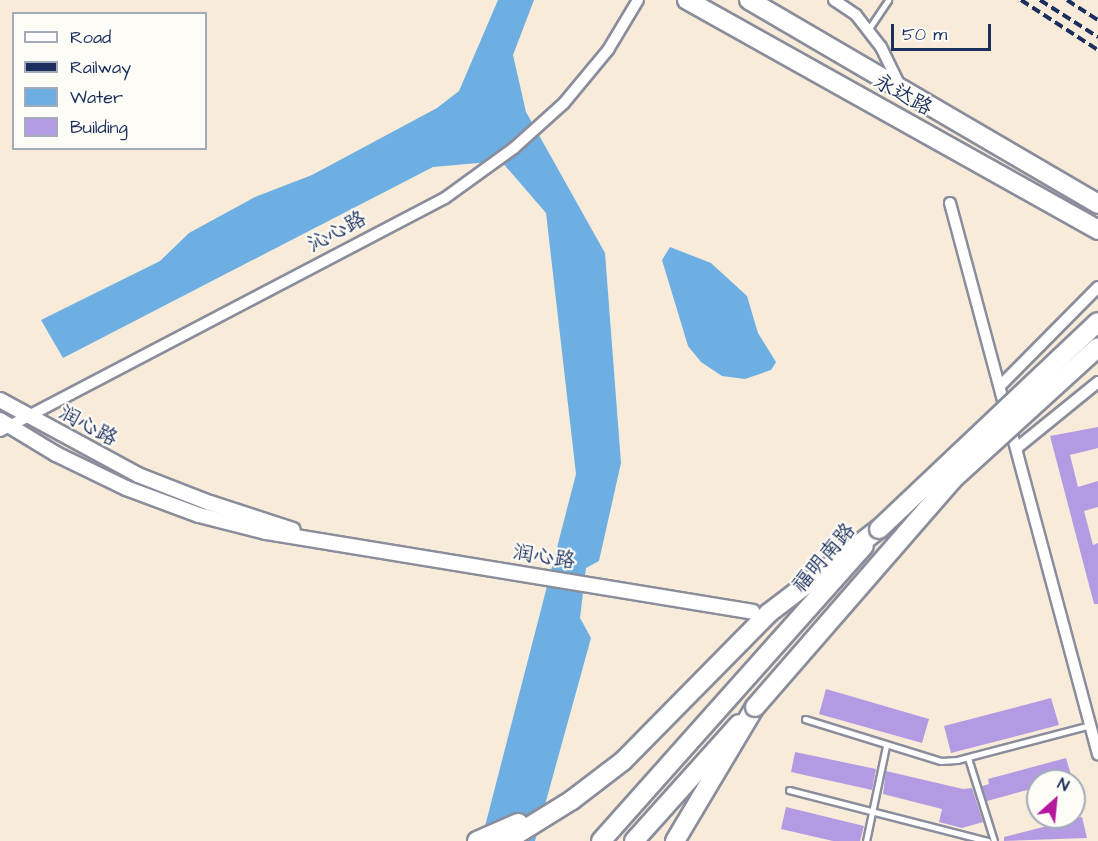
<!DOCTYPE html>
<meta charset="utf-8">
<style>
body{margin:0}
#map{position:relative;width:1098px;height:841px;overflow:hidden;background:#f8ebd9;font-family:"Architects Daughter","LXGW WenKai TC",sans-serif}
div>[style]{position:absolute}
.water>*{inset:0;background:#6dafe2}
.building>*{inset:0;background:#b39be3}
.roads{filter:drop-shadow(2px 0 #8a8d9c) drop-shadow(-2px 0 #8a8d9c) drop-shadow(0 2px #8a8d9c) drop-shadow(0 -2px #8a8d9c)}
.service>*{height:5px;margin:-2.5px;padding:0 2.5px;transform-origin:2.5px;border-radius:2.5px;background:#fff}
.minor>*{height:10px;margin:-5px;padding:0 5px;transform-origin:5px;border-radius:5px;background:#fff}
.tertiary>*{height:14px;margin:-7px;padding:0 7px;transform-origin:7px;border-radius:7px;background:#fff}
.primary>*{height:18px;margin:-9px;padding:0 9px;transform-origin:9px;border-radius:9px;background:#fff}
.trunk>*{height:18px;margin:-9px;padding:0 9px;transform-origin:9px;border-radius:9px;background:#fff}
.rail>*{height:4px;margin-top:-2px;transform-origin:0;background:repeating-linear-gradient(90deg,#1b2f5e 0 9px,transparent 0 13.5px)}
.bridges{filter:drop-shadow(2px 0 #8a8d9c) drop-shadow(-2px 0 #8a8d9c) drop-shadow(0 2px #8a8d9c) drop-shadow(0 -2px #8a8d9c)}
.primary-bridge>*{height:18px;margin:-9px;padding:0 9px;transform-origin:9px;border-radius:9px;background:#fff}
span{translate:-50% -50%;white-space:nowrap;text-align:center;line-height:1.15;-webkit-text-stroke:4.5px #fdfcf7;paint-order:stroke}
.street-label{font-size:21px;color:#1b2f5e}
.legend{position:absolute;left:12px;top:12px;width:195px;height:138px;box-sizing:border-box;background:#fdfcf7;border:2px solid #a3aaba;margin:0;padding:8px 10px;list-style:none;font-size:18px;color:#1b2f5e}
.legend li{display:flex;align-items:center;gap:12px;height:30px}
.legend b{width:30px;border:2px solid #a3aaba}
.north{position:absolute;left:1026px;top:769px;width:60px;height:60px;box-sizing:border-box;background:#fdfcf7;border:2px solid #a3aaba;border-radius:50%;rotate:27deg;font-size:16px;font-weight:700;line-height:24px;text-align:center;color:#1b2f5e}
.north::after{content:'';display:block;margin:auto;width:21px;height:27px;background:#b5179e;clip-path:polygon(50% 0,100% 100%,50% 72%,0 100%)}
.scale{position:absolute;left:891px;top:24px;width:100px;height:27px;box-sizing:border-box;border:3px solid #1b2f5e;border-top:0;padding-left:8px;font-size:18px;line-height:21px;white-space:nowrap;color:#1b2f5e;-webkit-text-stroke:4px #fdfcf7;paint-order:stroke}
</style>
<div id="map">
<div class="water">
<i style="clip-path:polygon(498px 0,534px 0,513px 55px,526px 112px,605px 253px,621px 463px,599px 561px,586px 568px,580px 618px,591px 638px,535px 841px,484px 841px,483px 834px,576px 474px,546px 213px,501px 161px,433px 167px,63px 358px,41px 320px,160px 261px,189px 233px,255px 197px,312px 175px,437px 108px,459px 91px)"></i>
<i style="clip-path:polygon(670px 247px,711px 263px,747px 296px,758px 333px,776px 362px,771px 370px,745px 379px,722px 376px,701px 362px,688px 346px,662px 260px)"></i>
</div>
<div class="building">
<i style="clip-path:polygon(1098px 427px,1098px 448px,1070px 455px,1078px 487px,1098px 481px,1098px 507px,1084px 511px,1093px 545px,1098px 543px,1098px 604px,1094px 604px,1050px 436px)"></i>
<i style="clip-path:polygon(826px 689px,929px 719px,922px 743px,819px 714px)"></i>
<i style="clip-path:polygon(1051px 698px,1059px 725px,951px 753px,944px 726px)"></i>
<i style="clip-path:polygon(795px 752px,876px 769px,872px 790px,791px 772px)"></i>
<i style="clip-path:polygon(1066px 758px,1072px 778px,1038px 781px,1038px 787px,987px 801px,982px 786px,989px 784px,988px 779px)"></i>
<i style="clip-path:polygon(886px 771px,963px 789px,972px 788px,983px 822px,962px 828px,939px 822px,942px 809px,883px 794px)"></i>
<i style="clip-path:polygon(786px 807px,864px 826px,860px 841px,833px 841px,781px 829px)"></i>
<i style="clip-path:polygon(1082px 817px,1087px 838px,1004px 841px,1004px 837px)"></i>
</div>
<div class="roads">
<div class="service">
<i style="left:868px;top:30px;width:36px;rotate:-56deg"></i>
<i style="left:805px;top:719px;width:142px;rotate:17.2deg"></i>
<i style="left:941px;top:761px;width:16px;rotate:-4deg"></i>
<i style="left:957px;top:760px;width:138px;rotate:-14.7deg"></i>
<i style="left:968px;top:758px;width:87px;rotate:72.6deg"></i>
<i style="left:789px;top:790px;width:205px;rotate:14.4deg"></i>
<i style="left:866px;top:841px;width:97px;rotate:-78.1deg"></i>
</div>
<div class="minor">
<i style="left:834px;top:0;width:27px;rotate:34deg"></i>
<i style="left:856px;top:15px;width:41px;rotate:52deg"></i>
<i style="left:881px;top:47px;width:46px;rotate:64deg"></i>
<i style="left:950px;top:203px;width:571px;rotate:74.97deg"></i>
<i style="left:1001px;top:385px;width:138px;rotate:-45.3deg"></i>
<i style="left:0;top:431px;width:502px;rotate:-27.64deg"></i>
<i style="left:445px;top:198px;width:85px;rotate:-35.9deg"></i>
<i style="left:514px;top:148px;width:67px;rotate:-42deg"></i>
<i style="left:564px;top:103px;width:69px;rotate:-50.3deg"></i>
<i style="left:608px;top:50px;width:58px;rotate:-59deg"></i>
<i style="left:1018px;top:447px;width:103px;rotate:-39.1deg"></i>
</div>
<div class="tertiary">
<i style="left:0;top:400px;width:157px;rotate:28.5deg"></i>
<i style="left:138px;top:475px;width:77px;rotate:21.3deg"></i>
<i style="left:210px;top:503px;width:87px;rotate:18deg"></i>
<i style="left:0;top:420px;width:66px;rotate:31.3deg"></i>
<i style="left:56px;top:454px;width:78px;rotate:25.9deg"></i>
<i style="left:126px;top:488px;width:78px;rotate:20.3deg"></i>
<i style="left:199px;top:515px;width:69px;rotate:14.2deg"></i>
<i style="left:266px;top:532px;width:493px;rotate:9.3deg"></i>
</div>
<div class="primary">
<i style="left:687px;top:0;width:471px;rotate:29.2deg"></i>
<i style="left:749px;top:0;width:404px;rotate:30.3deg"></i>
<i style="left:601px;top:841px;width:395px;rotate:-48.3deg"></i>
<i style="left:634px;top:841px;width:157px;rotate:-48.1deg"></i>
</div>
<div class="trunk">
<i style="left:477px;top:841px;width:45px;rotate:-23.7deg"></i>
<i style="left:506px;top:841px;width:78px;rotate:-31.8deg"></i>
<i style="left:572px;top:800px;width:64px;rotate:-37.4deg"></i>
<i style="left:623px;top:761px;width:208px;rotate:-45.4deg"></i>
<i style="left:769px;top:613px;width:138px;rotate:-37.4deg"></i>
<i style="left:675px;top:841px;width:156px;rotate:-59.2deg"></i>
</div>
</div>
<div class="rail">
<i style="left:1021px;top:0;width:92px;rotate:33deg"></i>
<i style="left:1040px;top:0;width:69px;rotate:32.5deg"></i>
<i style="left:1067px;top:0;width:37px;rotate:33deg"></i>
</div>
<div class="bridges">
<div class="primary-bridge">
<i style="left:879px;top:529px;width:301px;rotate:-43.4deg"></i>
<i style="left:755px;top:707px;width:301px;rotate:-49deg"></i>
<i style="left:952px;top:480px;width:197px;rotate:-42.3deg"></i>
</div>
</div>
<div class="street-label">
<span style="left:903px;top:95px;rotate:29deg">永达路</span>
<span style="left:337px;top:232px;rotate:-28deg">沁心路</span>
<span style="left:88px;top:426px;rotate:28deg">润心路</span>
<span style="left:544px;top:557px;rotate:9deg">润心路</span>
<span style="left:824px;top:558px;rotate:-49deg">福明南路</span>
</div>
<ul class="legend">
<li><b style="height:8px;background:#fff"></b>Road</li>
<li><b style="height:8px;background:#1b2f5e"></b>Railway</li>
<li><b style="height:16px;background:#6dafe2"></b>Water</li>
<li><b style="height:16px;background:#b39be3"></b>Building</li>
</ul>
<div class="north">N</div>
<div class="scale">50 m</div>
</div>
